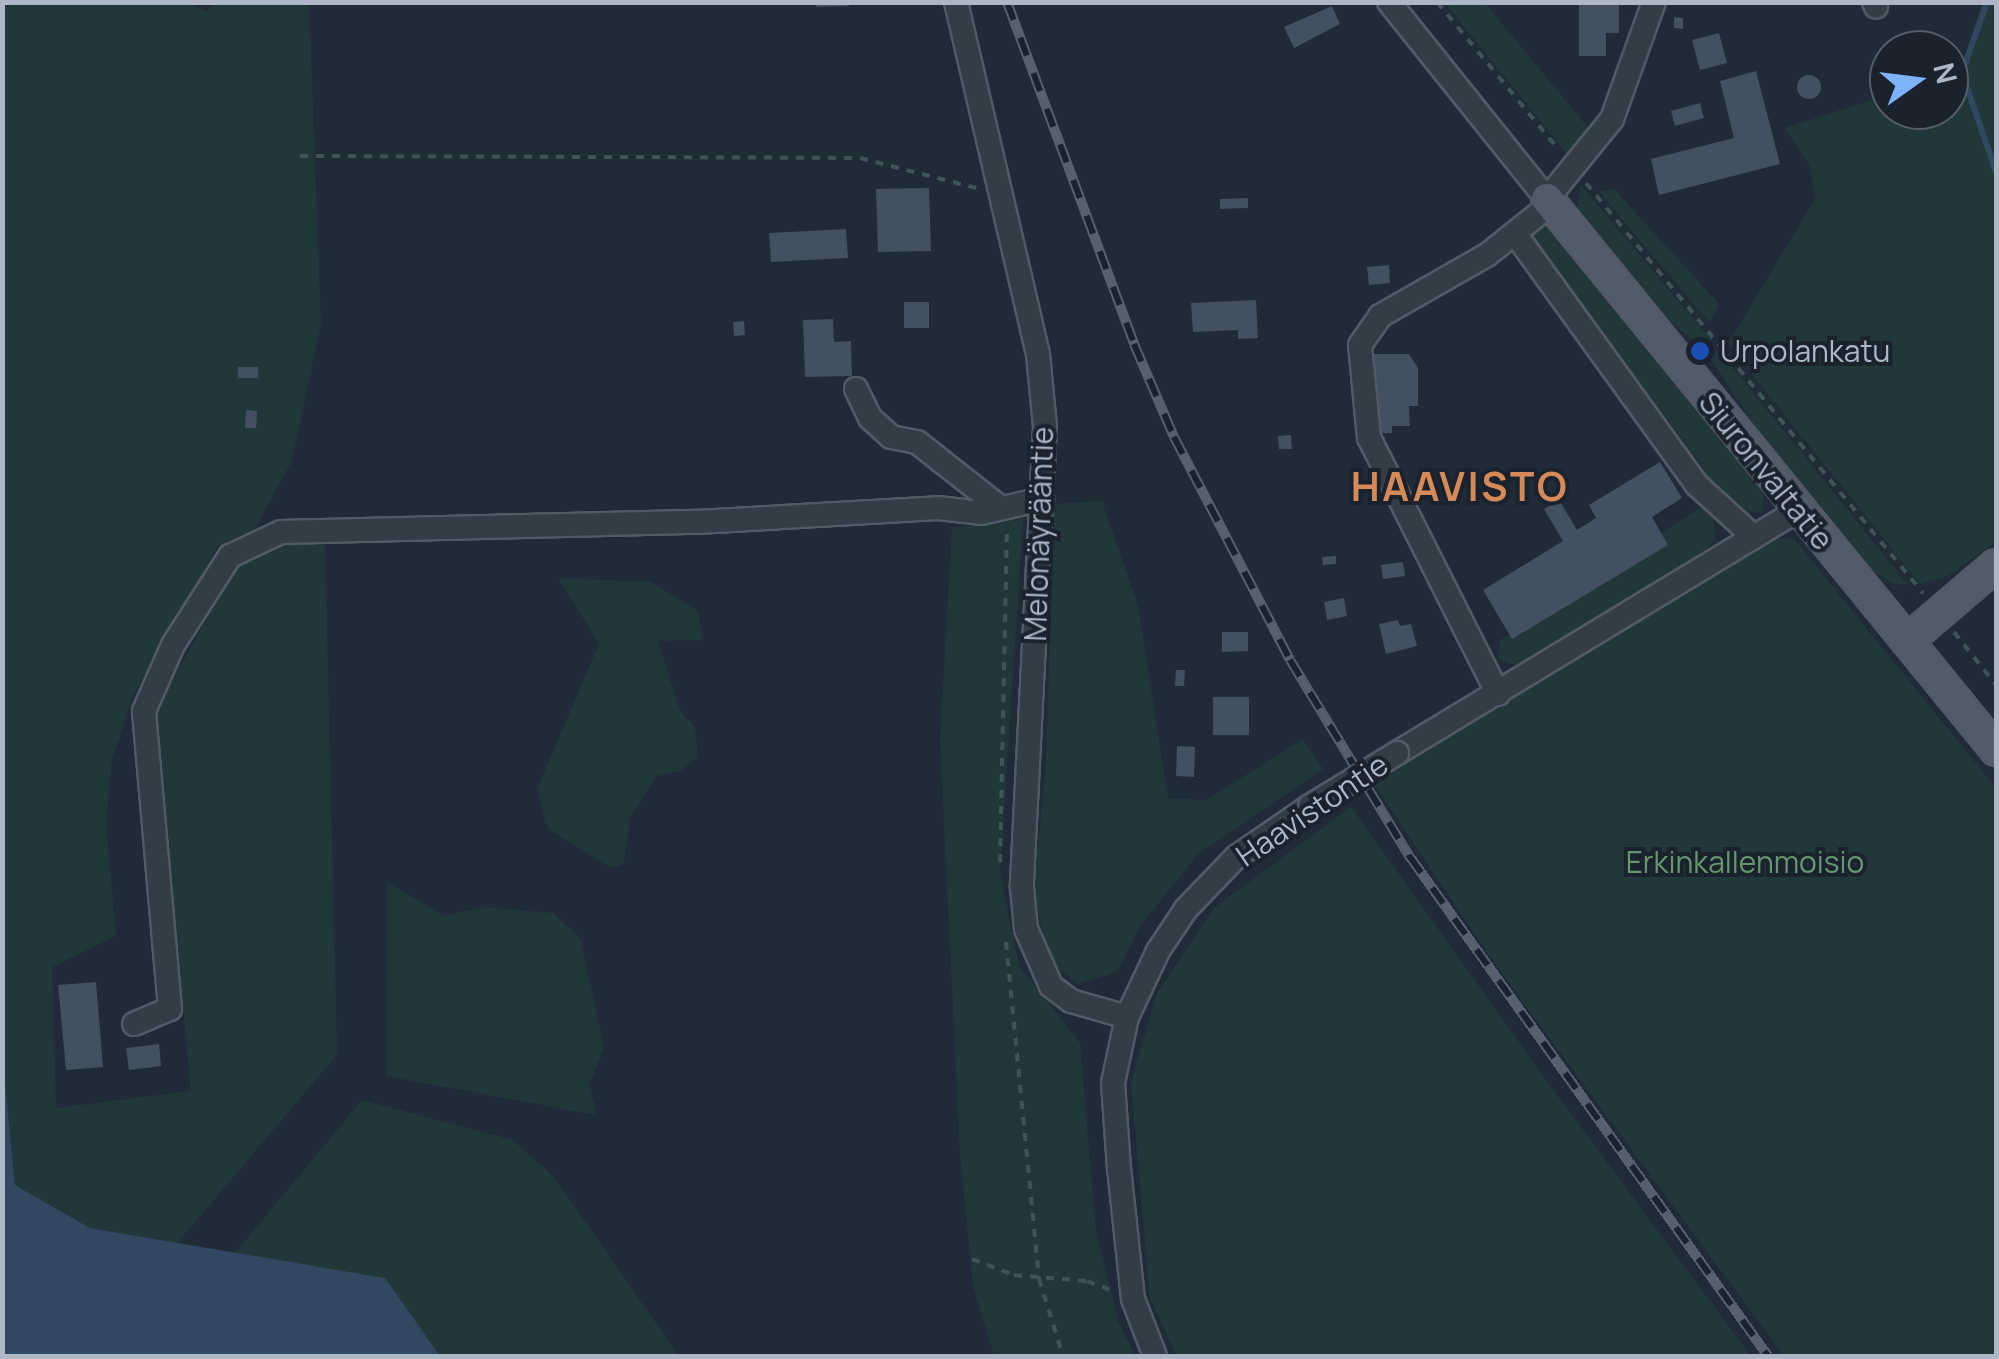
<!DOCTYPE html>
<meta charset="utf-8">
<style>
body{margin:0}
#map{position:relative;width:1999px;height:1359px;overflow:hidden;background:#202b38;font-family:Manrope,sans-serif}
div>[style]{position:absolute}
.green>*{inset:0;background:#223739}
.water>*{inset:0;background:#324760}
.stream>*{height:6px;margin:-3px;padding:0 3px;transform-origin:3px;border-radius:3px;background:#324760}
.building>*{inset:0;background:#425060}
.round{border-radius:50%}
.path>*{height:4px;margin-top:-2px;transform-origin:0;background:repeating-linear-gradient(90deg,#3f5456 0 8px,transparent 0 16px)}
.roads{filter:drop-shadow(2px 0 #515a66) drop-shadow(-2px 0 #515a66) drop-shadow(0 2px #515a66) drop-shadow(0 -2px #515a66)}
.minor>*{height:22px;margin:-11px;padding:0 11px;transform-origin:11px;border-radius:11px;background:#333d48}
.major>*{height:30px;margin:-15px;padding:0 15px;transform-origin:15px;border-radius:15px;background:#515c68}
.rail>*{height:10px;margin-top:-5px;transform-origin:0;background:repeating-linear-gradient(90deg,#19222d 0 19px,#55616f 0 38px);box-sizing:border-box;border-block:2px solid #55616f}
.bridges{filter:drop-shadow(2px 0 #515a66) drop-shadow(-2px 0 #515a66) drop-shadow(0 2px #515a66) drop-shadow(0 -2px #515a66)}
.minor-bridge>*{height:22px;margin:-11px;padding:0 11px;transform-origin:11px;border-radius:11px;background:#333d48}
.dots>*{width:28px;height:28px;translate:-50% -50%;box-sizing:border-box;border:5px solid #19222d;border-radius:50%}
span{translate:-50% -50%;white-space:nowrap;text-align:center;line-height:1.15;-webkit-text-stroke:8px #19222d;paint-order:stroke}
.poi-label{font-size:30px;color:#adb7c5}
.left{translate:0 -50%;text-align:left}
.street-label{font-size:30px;color:#adb7c5}
.park-label{font-size:30px;color:#65966e}
.district-label{font-size:40px;color:#d58a58;font-weight:700;letter-spacing:2.5px}
.frame{position:absolute;inset:0;border:5px solid #adb7c5;pointer-events:none}
.north{position:absolute;left:1869px;top:30px;width:100px;height:100px;box-sizing:border-box;background:#19222d;border:2px solid #545e6a;border-radius:50%;rotate:76deg;font-size:28px;font-weight:700;line-height:40px;text-align:center;color:#adb7c5}
.north::after{content:'';display:block;margin:auto;width:35px;height:45px;background:#7eb2fa;clip-path:polygon(50% 0,100% 100%,50% 72%,0 100%)}
</style>
<div id="map">
<div class="green">
<i style="clip-path:polygon(186px 2px,208px 12px,212px 3px,309px 3px,321px 323px,292px 461px,255px 528px,218px 546px,132px 698px,112px 760px,106px 823px,116px 936px,52px 967px,56px 1108px,191px 1091px,155px 712px,234px 570px,278px 544px,325px 542px,337px 1055px,177px 1243px,90px 1228px,15px 1185px,2px 1064px,2px 3px)"></i>
<i style="clip-path:polygon(1445px 3px,1485px 3px,1594px 135px,1572px 160px)"></i>
<i style="clip-path:polygon(1982px 3px,1996px 3px,1996px 542px,1948px 576px,1920px 584px,1728px 344px,1816px 198px,1809px 165px,1785px 128px,1889px 94px,1889px 110px,1949px 110px,1949px 69px,1963px 60px)"></i>
<i style="clip-path:polygon(1580px 184px,1712px 341px,1704px 350px,1656px 310px,1577px 214px)"></i>
<i style="clip-path:polygon(1614px 189px,1719px 304px,1710px 323px,1598px 191px)"></i>
<i style="clip-path:polygon(1547px 216px,1764px 485px,1763px 512px,1739px 513px,1703px 481px,1706px 471px,1529px 235px)"></i>
<i style="clip-path:polygon(1718px 349px,1908px 585px,1892px 583px,1863px 565px,1766px 443px,1711px 359px)"></i>
<i style="clip-path:polygon(1102px 501px,1138px 606px,1168px 798px,1206px 800px,1303px 739px,1323px 769px,1198px 854px,1140px 926px,1118px 971px,1078px 984px,1047px 959px,1034px 886px,1046px 766px,1054px 504px)"></i>
<i style="clip-path:polygon(1700px 508px,1713px 518px,1715px 537px,1701px 556px,1515px 665px,1498px 659px,1500px 640px,1668px 545px,1661px 533px)"></i>
<i style="clip-path:polygon(1023px 518px,1000px 873px,1019px 966px,1080px 1043px,1096px 1231px,1118px 1321px,1135px 1356px,994px 1356px,973px 1285px,960px 1153px,940px 738px,952px 528px)"></i>
<i style="clip-path:polygon(1769px 539px,1794px 539px,1996px 788px,1996px 1356px,1784px 1356px,1500px 971px,1370px 779px)"></i>
<i style="clip-path:polygon(558px 578px,651px 582px,698px 611px,703px 640px,658px 641px,680px 711px,695px 727px,698px 757px,680px 771px,656px 776px,630px 818px,624px 864px,611px 868px,548px 829px,537px 789px,599px 644px)"></i>
<i style="clip-path:polygon(1351px 807px,1554px 1091px,1751px 1356px,1177px 1356px,1150px 1299px,1131px 1082px,1157px 993px,1214px 908px)"></i>
<i style="clip-path:polygon(387px 882px,444px 916px,482px 907px,553px 913px,580px 938px,604px 1047px,589px 1086px,597px 1115px,386px 1076px)"></i>
<i style="clip-path:polygon(362px 1100px,513px 1140px,554px 1177px,679px 1356px,440px 1356px,384px 1278px,235px 1253px)"></i>
</div>
<div class="water">
<i style="clip-path:polygon(3px 1064px,15px 1185px,90px 1228px,385px 1278px,440px 1356px,3px 1356px)"></i>
</div>
<div class="stream">
<i style="left:1987px;top:2px;width:75px;rotate:109.4deg"></i>
<i style="left:1962px;top:73px;width:105px;rotate:71deg"></i>
</div>
<div class="building">
<i style="clip-path:polygon(816px 2px,848px 2px,849px 6px,816px 7px)"></i>
<i style="clip-path:polygon(1579px 4px,1619px 5px,1619px 33px,1606px 33px,1606px 56px,1579px 56px)"></i>
<i style="clip-path:polygon(1332px 6px,1340px 24px,1294px 48px,1284px 27px)"></i>
<i style="clip-path:polygon(1674px 17px,1683px 18px,1683px 29px,1674px 28px)"></i>
<i style="clip-path:polygon(1719px 33px,1727px 63px,1700px 70px,1692px 40px)"></i>
<i style="clip-path:polygon(1756px 71px,1780px 164px,1659px 195px,1651px 159px,1734px 138px,1720px 81px)"></i>
<i class="round" style="left:1797px;top:75px;width:24px;height:24px"></i>
<i style="clip-path:polygon(1700px 103px,1704px 118px,1675px 126px,1671px 111px)"></i>
<i style="clip-path:polygon(929px 188px,931px 251px,878px 252px,876px 189px)"></i>
<i style="clip-path:polygon(1248px 198px,1248px 208px,1220px 209px,1220px 199px)"></i>
<i style="clip-path:polygon(846px 229px,848px 258px,771px 262px,769px 233px)"></i>
<i style="clip-path:polygon(1389px 265px,1390px 283px,1369px 285px,1367px 267px)"></i>
<i style="clip-path:polygon(1256px 300px,1258px 338px,1238px 339px,1238px 330px,1193px 332px,1191px 303px)"></i>
<i style="clip-path:polygon(904px 302px,929px 302px,929px 328px,904px 328px)"></i>
<i style="clip-path:polygon(833px 319px,834px 342px,851px 341px,852px 376px,805px 377px,803px 320px)"></i>
<i style="clip-path:polygon(744px 321px,745px 335px,734px 336px,733px 322px)"></i>
<i style="clip-path:polygon(1373px 354px,1409px 354px,1418px 368px,1418px 406px,1409px 406px,1410px 426px,1392px 426px,1392px 433px,1373px 433px)"></i>
<i style="clip-path:polygon(238px 367px,258px 367px,258px 378px,238px 378px)"></i>
<i style="clip-path:polygon(246px 410px,257px 411px,256px 428px,245px 428px)"></i>
<i style="clip-path:polygon(1291px 435px,1292px 449px,1279px 449px,1278px 436px)"></i>
<i style="clip-path:polygon(1660px 462px,1682px 498px,1652px 517px,1668px 545px,1512px 639px,1483px 590px,1563px 541px,1544px 509px,1559px 500px,1577px 530px,1596px 518px,1589px 505px)"></i>
<i style="clip-path:polygon(1336px 556px,1336px 564px,1323px 565px,1322px 557px)"></i>
<i style="clip-path:polygon(1403px 562px,1405px 576px,1383px 579px,1381px 565px)"></i>
<i style="clip-path:polygon(1344px 598px,1347px 616px,1327px 620px,1324px 602px)"></i>
<i style="clip-path:polygon(1398px 620px,1400px 626px,1411px 624px,1417px 646px,1386px 654px,1379px 624px)"></i>
<i style="clip-path:polygon(1222px 632px,1248px 632px,1248px 651px,1222px 652px)"></i>
<i style="clip-path:polygon(1176px 670px,1185px 670px,1184px 686px,1175px 686px)"></i>
<i style="clip-path:polygon(1213px 697px,1249px 697px,1249px 735px,1213px 735px)"></i>
<i style="clip-path:polygon(1177px 746px,1195px 747px,1194px 777px,1176px 776px)"></i>
<i style="clip-path:polygon(96px 982px,103px 1067px,66px 1070px,58px 985px)"></i>
<i style="clip-path:polygon(159px 1044px,161px 1066px,129px 1070px,126px 1048px)"></i>
</div>
<div class="path">
<i style="left:1437px;top:2px;width:190px;rotate:50.5deg"></i>
<i style="left:300px;top:156px;width:560px;rotate:0.2deg"></i>
<i style="left:860px;top:158px;width:124px;rotate:14.5deg"></i>
<i style="left:1586px;top:183px;width:531px;rotate:50.58deg"></i>
<i style="left:1954px;top:632px;width:68px;rotate:51.6deg"></i>
<i style="left:1000px;top:862px;width:335px;rotate:-88.8deg"></i>
<i style="left:1006px;top:942px;width:339px;rotate:84.4deg"></i>
<i style="left:1039px;top:1279px;width:81px;rotate:72.7deg"></i>
<i style="left:972px;top:1259px;width:45px;rotate:20.9deg"></i>
<i style="left:1014px;top:1275px;width:73px;rotate:4.7deg"></i>
<i style="left:1087px;top:1281px;width:25px;rotate:21deg"></i>
</div>
<div class="roads">
<div class="minor">
<i style="left:956px;top:2px;width:361px;rotate:76.9deg"></i>
<i style="left:1038px;top:354px;width:73px;rotate:84.5deg"></i>
<i style="left:1045px;top:427px;width:461px;rotate:92.9deg"></i>
<i style="left:1022px;top:887px;width:42px;rotate:84.6deg"></i>
<i style="left:1026px;top:929px;width:62px;rotate:66.3deg"></i>
<i style="left:1051px;top:986px;width:25px;rotate:37deg"></i>
<i style="left:1071px;top:1001px;width:58px;rotate:15.9deg"></i>
<i style="left:1389px;top:2px;width:253px;rotate:51.3deg"></i>
<i style="left:1547px;top:199px;width:103px;rotate:-50.9deg"></i>
<i style="left:1612px;top:119px;width:124px;rotate:-70.3deg"></i>
<i style="left:1874px;top:2px;width:5px;rotate:68deg"></i>
<i style="left:1516px;top:235px;width:309px;rotate:54.1deg"></i>
<i style="left:1697px;top:485px;width:77px;rotate:42.4deg"></i>
<i style="left:856px;top:389px;width:32px;rotate:64deg"></i>
<i style="left:870px;top:418px;width:28px;rotate:42deg"></i>
<i style="left:891px;top:437px;width:26px;rotate:11deg"></i>
<i style="left:917px;top:442px;width:107px;rotate:38.2deg"></i>
<i style="left:1498px;top:694px;width:287px;rotate:-116.7deg"></i>
<i style="left:1369px;top:438px;width:93px;rotate:-95.5deg"></i>
<i style="left:1360px;top:345px;width:35px;rotate:-55deg"></i>
<i style="left:1380px;top:316px;width:123px;rotate:-29.7deg"></i>
<i style="left:1487px;top:255px;width:82px;rotate:-38.6deg"></i>
<i style="left:1397px;top:753px;width:468px;rotate:-31.2deg"></i>
<i style="left:134px;top:1024px;width:39px;rotate:-23deg"></i>
<i style="left:170px;top:1009px;width:299px;rotate:-95deg"></i>
<i style="left:144px;top:711px;width:72px;rotate:-66.3deg"></i>
<i style="left:173px;top:645px;width:106px;rotate:-57.4deg"></i>
<i style="left:230px;top:556px;width:56px;rotate:-25.2deg"></i>
<i style="left:281px;top:532px;width:416px;rotate:-1.4deg"></i>
<i style="left:697px;top:522px;width:241px;rotate:-3.3deg"></i>
<i style="left:938px;top:508px;width:43px;rotate:6.6deg"></i>
<i style="left:981px;top:513px;width:63px;rotate:-12.9deg"></i>
<i style="left:1155px;top:1356px;width:61px;rotate:-111.1deg"></i>
<i style="left:1133px;top:1299px;width:131px;rotate:-96.1deg"></i>
<i style="left:1119px;top:1169px;width:86px;rotate:-94deg"></i>
<i style="left:1113px;top:1083px;width:67px;rotate:-78deg"></i>
<i style="left:1127px;top:1017px;width:73px;rotate:-64.8deg"></i>
<i style="left:1158px;top:951px;width:50px;rotate:-56.3deg"></i>
<i style="left:1186px;top:909px;width:72px;rotate:-46.1deg"></i>
<i style="left:1236px;top:857px;width:90px;rotate:-34.6deg"></i>
</div>
<div class="major">
<i style="left:1547px;top:199px;width:711px;rotate:50.82deg"></i>
<i style="left:1907px;top:641px;width:117px;rotate:-40.5deg"></i>
</div>
</div>
<div class="rail">
<i style="left:1007px;top:2px;width:365px;rotate:69.6deg"></i>
<i style="left:1134px;top:344px;width:101px;rotate:66.7deg"></i>
<i style="left:1174px;top:437px;width:251px;rotate:62.5deg"></i>
<i style="left:1290px;top:660px;width:231px;rotate:58.7deg"></i>
<i style="left:1410px;top:857px;width:614px;rotate:54.34deg"></i>
</div>
<div class="bridges">
<div class="minor-bridge">
<i style="left:1310px;top:806px;width:102px;rotate:-31.3deg"></i>
</div>
</div>
<div class="dots">
<i style="left:1700px;top:351px;background:#1a4fb4"></i>
</div>
<div class="poi-label">
<span class="left" style="left:1720px;top:351px">Urpolankatu</span>
</div>
<div class="street-label">
<span style="left:1766px;top:471px;rotate:51deg">Siuronvaltatie</span>
<span style="left:1039px;top:534px;rotate:-88deg">Melonäyrääntie</span>
<span style="left:1312px;top:810px;rotate:-34deg">Haavistontie</span>
</div>
<div class="park-label">
<span style="left:1745px;top:862px">Erkinkallenmoisio</span>
</div>
<div class="district-label">
<span style="left:1460px;top:486px">HAAVISTO</span>
</div>
<div class="frame"></div>
<div class="north">N</div>
</div>
